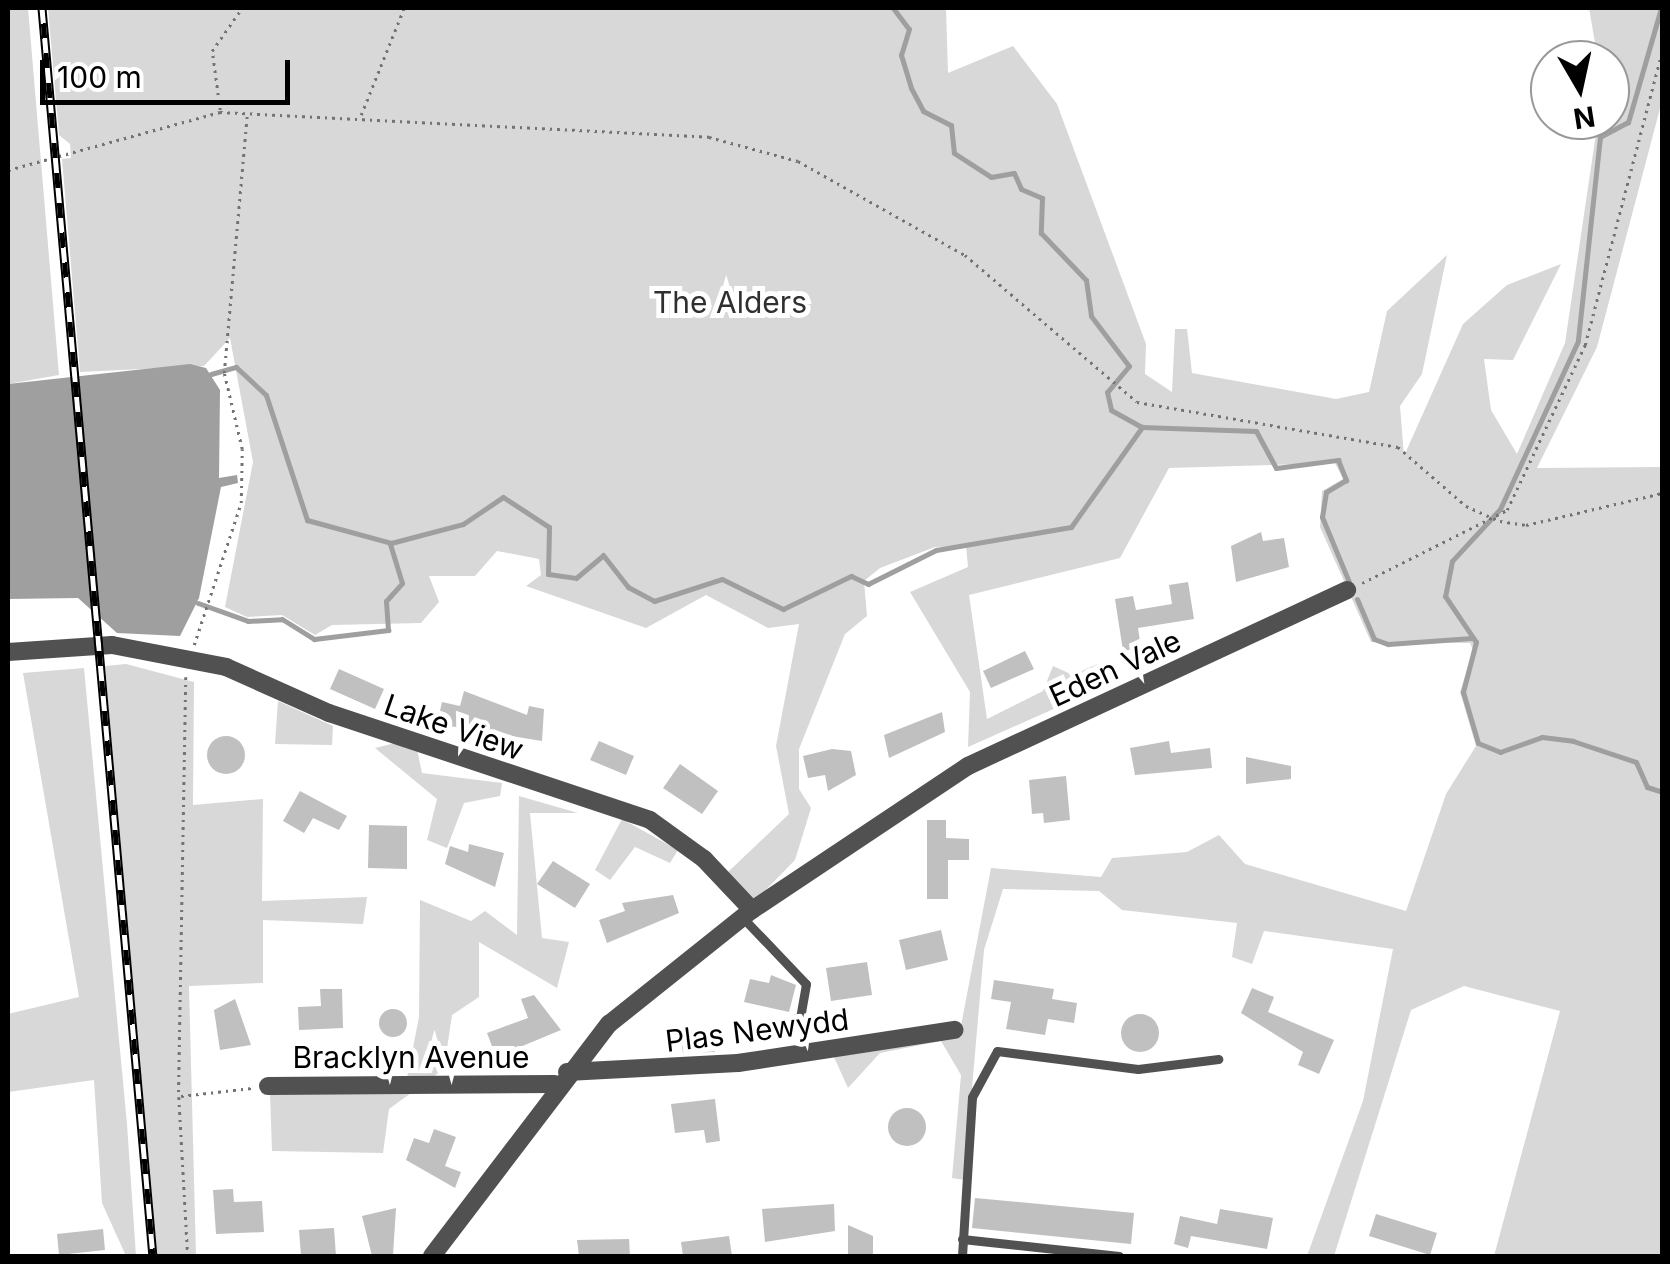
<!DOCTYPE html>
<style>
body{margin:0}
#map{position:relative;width:1670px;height:1264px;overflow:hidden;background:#fff;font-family:Inter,sans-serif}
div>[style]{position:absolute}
.green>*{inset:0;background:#d8d8d8}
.water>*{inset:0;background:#9f9f9f}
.stream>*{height:5px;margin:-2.5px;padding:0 2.5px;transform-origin:2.5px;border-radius:2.5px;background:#9f9f9f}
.building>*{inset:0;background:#c0c0c0}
.round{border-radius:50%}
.path>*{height:2.5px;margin-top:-1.25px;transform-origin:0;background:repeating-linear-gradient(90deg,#737373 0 2.5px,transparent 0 7.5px)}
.lane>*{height:9px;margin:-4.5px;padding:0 4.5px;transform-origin:4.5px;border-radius:4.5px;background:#515151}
.street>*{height:18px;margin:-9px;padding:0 9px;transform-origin:9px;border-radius:9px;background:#515151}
.rail>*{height:9px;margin-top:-4.5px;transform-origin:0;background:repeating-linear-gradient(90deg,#fff 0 15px,#000 0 30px);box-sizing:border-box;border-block:2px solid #000}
span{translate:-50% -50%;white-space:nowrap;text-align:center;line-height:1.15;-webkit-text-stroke:10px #fff;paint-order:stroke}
.park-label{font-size:30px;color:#2f2f2f}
.street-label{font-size:30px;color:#000}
.frame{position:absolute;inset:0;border:10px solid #000;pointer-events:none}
.north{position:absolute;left:1530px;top:40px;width:100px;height:100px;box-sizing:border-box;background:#fff;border:2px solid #999;border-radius:50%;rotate:171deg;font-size:28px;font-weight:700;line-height:40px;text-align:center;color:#000}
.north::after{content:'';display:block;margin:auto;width:35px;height:45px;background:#000;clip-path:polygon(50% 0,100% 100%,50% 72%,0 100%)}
.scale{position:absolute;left:40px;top:60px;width:250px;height:45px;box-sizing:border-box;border:5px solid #000;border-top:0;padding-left:12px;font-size:30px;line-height:35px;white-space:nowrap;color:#000;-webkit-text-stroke:8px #fff;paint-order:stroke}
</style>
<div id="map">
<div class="green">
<i style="clip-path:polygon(8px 8px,28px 8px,59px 375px,8px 384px)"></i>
<i style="clip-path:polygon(48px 8px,946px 8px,948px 73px,1013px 46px,1057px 104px,1146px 344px,1145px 374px,1172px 392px,1175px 329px,1187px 329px,1192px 373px,1336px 399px,1369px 392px,1387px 311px,1447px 255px,1422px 374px,1400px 406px,1404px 456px,1463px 324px,1507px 285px,1561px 264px,1513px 360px,1484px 359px,1491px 410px,1517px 454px,1565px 343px,1598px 120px,1610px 120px,1610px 60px,1598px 60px,1589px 8px,1662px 8px,1662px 101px,1597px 347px,1537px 468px,1662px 467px,1662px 1256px,1494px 1256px,1560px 1011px,1464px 986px,1411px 1010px,1334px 1256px,1307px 1256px,1363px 1101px,1393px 949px,1264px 931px,1252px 964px,1232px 957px,1237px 923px,1122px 910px,1099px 891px,1003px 889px,984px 950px,964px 1180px,952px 1178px,961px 1075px,941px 1041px,880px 1053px,848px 1088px,833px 1055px,960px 1031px,991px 868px,1101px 877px,1112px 858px,1187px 852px,1219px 835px,1245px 864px,1406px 911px,1446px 794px,1476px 746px,1460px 692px,1473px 650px,1470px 643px,1371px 642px,1320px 527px,1322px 491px,1343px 479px,1335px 463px,1169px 468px,1120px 558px,969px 595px,987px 719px,1043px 691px,1053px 666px,1073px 675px,1097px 664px,1105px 686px,968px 747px,970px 692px,910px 592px,968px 567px,966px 546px,935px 547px,880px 568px,864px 581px,867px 616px,845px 634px,799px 749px,799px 789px,811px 808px,795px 860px,754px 902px,728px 872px,789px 814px,776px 746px,799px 624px,768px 628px,706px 595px,646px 628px,526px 586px,541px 575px,539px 559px,497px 551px,475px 576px,429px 576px,439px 602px,421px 623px,332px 625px,315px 635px,282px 615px,247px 617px,225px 607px,253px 462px,230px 338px,204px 366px,80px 372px,62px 159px,71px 158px,70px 144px,59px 135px)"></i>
<i style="clip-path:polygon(126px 664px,194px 682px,193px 805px,263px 799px,262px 901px,367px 897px,363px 924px,263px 920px,263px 983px,189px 986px,196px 1256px,157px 1256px,105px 666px)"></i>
<i style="clip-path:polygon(84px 668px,127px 1124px,136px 1256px,126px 1256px,102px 1203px,94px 1080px,8px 1092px,8px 1014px,79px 997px,23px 673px)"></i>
<i style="clip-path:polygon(278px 701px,333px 726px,332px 745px,275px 744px)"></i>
<i style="clip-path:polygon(399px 742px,417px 749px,422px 773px,502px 783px,500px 796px,464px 803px,447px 848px,427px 840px,437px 799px,375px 748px)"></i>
<i style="clip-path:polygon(519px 796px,578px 813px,530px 813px,542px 938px,569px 942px,557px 988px,479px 942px,479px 997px,452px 1015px,444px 1069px,389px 1109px,383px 1153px,272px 1151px,270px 1094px,405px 1088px,419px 1017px,420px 900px,471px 921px,485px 911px,517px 935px)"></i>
<i style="clip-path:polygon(622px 819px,678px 850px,670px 863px,635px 847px,610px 880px,595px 870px)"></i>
</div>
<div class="water">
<i style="clip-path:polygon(190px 364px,206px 368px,220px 390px,219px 478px,237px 475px,238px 483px,221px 487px,199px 598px,180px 636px,117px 633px,78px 598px,8px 599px,8px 384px)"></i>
</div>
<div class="stream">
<i style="left:893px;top:8px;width:26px;rotate:53deg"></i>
<i style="left:909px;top:29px;width:27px;rotate:107deg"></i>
<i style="left:901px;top:55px;width:34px;rotate:73deg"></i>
<i style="left:911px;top:88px;width:26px;rotate:62deg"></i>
<i style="left:923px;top:111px;width:31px;rotate:27deg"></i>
<i style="left:951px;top:125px;width:28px;rotate:84deg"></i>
<i style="left:954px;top:153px;width:44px;rotate:33deg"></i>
<i style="left:991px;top:177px;width:23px;rotate:-10deg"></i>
<i style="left:1014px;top:173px;width:17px;rotate:66deg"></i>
<i style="left:1021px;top:189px;width:23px;rotate:23deg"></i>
<i style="left:1042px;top:198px;width:35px;rotate:92deg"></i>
<i style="left:1041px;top:233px;width:65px;rotate:46.2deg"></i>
<i style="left:1086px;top:280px;width:36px;rotate:82deg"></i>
<i style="left:1091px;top:316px;width:63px;rotate:52.8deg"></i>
<i style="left:1129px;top:366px;width:34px;rotate:130deg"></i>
<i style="left:1107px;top:392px;width:18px;rotate:77deg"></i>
<i style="left:1111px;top:410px;width:35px;rotate:29deg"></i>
<i style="left:1142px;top:427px;width:114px;rotate:2deg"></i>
<i style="left:1256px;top:431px;width:42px;rotate:61.6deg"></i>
<i style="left:1276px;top:468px;width:63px;rotate:-7.4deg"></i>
<i style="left:1338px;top:460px;width:22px;rotate:68deg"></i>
<i style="left:1346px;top:480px;width:23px;rotate:149deg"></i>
<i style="left:1326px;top:492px;width:25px;rotate:99deg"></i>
<i style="left:1322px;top:517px;width:70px;rotate:67.4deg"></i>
<i style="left:1661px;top:8px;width:119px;rotate:106.1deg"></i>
<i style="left:1628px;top:122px;width:32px;rotate:152deg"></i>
<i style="left:1600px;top:137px;width:205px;rotate:96.2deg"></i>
<i style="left:1578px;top:341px;width:185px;rotate:114.9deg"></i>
<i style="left:1500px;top:509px;width:71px;rotate:132.7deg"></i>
<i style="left:1452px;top:561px;width:36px;rotate:101deg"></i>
<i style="left:1445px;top:596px;width:55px;rotate:56deg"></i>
<i style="left:1476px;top:642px;width:52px;rotate:104.6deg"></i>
<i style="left:1463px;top:692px;width:53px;rotate:73.6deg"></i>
<i style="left:1478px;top:743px;width:24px;rotate:22deg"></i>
<i style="left:1500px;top:752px;width:45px;rotate:-19.7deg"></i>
<i style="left:1542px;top:737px;width:31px;rotate:7deg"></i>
<i style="left:1573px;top:741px;width:66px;rotate:18.4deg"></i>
<i style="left:1636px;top:762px;width:27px;rotate:66deg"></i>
<i style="left:1647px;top:787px;width:16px;rotate:18deg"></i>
<i style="left:211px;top:374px;width:26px;rotate:-16deg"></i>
<i style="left:236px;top:367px;width:41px;rotate:43deg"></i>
<i style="left:266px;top:395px;width:132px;rotate:71.8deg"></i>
<i style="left:307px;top:520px;width:87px;rotate:15.3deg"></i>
<i style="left:391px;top:543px;width:74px;rotate:-14.8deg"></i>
<i style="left:463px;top:524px;width:48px;rotate:-34deg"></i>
<i style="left:503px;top:497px;width:55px;rotate:33.1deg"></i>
<i style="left:549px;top:527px;width:47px;rotate:91.2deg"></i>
<i style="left:548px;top:574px;width:28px;rotate:8deg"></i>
<i style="left:576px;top:578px;width:35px;rotate:-40deg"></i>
<i style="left:603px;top:555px;width:41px;rotate:52deg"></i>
<i style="left:628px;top:587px;width:30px;rotate:28deg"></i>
<i style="left:654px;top:601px;width:71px;rotate:-17.9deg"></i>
<i style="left:722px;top:579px;width:68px;rotate:26.2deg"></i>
<i style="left:783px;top:609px;width:76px;rotate:-25.9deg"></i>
<i style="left:851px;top:576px;width:19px;rotate:25deg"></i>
<i style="left:868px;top:584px;width:76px;rotate:-26.6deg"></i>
<i style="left:936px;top:550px;width:137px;rotate:-9.7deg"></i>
<i style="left:1071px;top:527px;width:123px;rotate:-54.6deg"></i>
<i style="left:1357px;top:599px;width:43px;rotate:67deg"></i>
<i style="left:1374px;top:639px;width:15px;rotate:20deg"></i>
<i style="left:1388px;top:644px;width:84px;rotate:-4.1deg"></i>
<i style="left:198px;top:603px;width:53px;rotate:19.8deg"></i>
<i style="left:248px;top:621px;width:34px;rotate:-3deg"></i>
<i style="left:282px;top:619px;width:38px;rotate:32deg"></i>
<i style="left:314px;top:639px;width:75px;rotate:-6.9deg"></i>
<i style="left:388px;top:630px;width:29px;rotate:-94deg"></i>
<i style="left:386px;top:601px;width:24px;rotate:-48deg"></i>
<i style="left:402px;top:583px;width:41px;rotate:-107.1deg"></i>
</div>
<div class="building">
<i style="clip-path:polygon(1261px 532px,1263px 541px,1284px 538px,1289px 567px,1236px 582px,1231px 546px)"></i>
<i style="clip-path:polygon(1188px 582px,1194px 619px,1138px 628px,1141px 648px,1123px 651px,1115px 599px,1133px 596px,1136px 610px,1172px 604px,1169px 585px)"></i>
<i style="clip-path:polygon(1025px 651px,1034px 669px,991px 688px,983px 671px)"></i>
<i style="clip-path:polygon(339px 669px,384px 689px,375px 709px,330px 689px)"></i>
<i style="clip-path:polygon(464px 691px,527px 715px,529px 706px,544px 709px,542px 741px,437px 724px,442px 702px,460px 706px)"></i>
<i style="clip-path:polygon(942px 712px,945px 732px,889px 758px,884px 735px)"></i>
<i class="round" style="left:207px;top:736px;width:38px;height:38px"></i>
<i style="clip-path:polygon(599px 741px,634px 756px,626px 775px,590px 760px)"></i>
<i style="clip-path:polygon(1169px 741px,1171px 753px,1210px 748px,1212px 768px,1135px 775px,1130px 748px)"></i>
<i style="clip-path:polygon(832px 749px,851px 751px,856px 775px,828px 791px,825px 775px,808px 778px,803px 756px)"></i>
<i style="clip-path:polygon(1246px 757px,1291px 766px,1291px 779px,1246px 784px)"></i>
<i style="clip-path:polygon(680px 764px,718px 791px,702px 814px,663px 788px)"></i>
<i style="clip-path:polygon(1066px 776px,1070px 820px,1044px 823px,1043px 813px,1032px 814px,1029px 780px)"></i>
<i style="clip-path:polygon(300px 791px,347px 816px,339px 830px,313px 818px,304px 833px,283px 821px)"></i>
<i style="clip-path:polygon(927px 820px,946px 820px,946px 838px,969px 839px,969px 860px,948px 860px,948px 899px,927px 899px)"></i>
<i style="clip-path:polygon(369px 825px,407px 826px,407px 869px,368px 868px)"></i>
<i style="clip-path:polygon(469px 844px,504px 853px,495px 887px,445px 864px,450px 846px,468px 852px)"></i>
<i style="clip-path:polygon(553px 861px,590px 884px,575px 908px,537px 884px)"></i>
<i style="clip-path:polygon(673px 895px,679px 913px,607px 943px,599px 920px,625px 911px,622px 903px)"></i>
<i style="clip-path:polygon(941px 930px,948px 960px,906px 970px,899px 940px)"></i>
<i style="clip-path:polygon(867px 962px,872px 995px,831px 1001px,826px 968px)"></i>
<i style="clip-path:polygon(771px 975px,796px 985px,789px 1012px,744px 1002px,750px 979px,769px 983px)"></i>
<i style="clip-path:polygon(994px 980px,1054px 989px,1052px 999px,1077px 1003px,1074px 1023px,1048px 1019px,1045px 1035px,1006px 1029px,1011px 1002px,991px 999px)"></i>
<i style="clip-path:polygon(1252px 988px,1274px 997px,1268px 1012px,1334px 1040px,1319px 1074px,1298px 1065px,1303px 1052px,1241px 1013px)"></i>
<i style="clip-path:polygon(320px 989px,342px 989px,343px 1028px,299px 1030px,298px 1007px,321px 1006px)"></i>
<i style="clip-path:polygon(534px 995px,561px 1030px,496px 1057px,487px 1033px,528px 1018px,521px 999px)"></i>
<i style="clip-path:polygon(235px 999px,251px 1045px,220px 1050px,214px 1010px)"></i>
<i class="round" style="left:379px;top:1009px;width:28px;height:28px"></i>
<i class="round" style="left:1121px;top:1014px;width:38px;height:38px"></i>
<i style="clip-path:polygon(701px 1028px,715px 1052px,683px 1053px,680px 1031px)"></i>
<i style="clip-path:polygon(715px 1099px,720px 1141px,706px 1143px,704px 1130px,675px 1133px,671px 1104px)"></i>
<i class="round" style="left:888px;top:1108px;width:38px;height:38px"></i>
<i style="clip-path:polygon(434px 1129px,456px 1137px,445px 1166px,461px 1172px,455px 1188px,406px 1160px,414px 1138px,429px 1143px)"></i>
<i style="clip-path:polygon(233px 1189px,234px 1202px,262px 1201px,264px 1232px,216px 1234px,213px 1190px)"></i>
<i style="clip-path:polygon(975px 1198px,1134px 1213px,1131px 1244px,972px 1228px)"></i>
<i style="clip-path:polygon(834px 1204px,835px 1231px,765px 1242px,762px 1209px)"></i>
<i style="clip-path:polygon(396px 1208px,393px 1255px,372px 1256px,362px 1216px)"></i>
<i style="clip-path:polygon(1220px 1209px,1273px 1218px,1267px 1249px,1191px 1236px,1188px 1248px,1174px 1244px,1180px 1216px,1217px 1224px)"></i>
<i style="clip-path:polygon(1376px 1214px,1437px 1233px,1430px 1255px,1369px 1236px)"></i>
<i style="clip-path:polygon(848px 1225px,873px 1236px,873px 1256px,848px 1256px)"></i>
<i style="clip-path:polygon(334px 1228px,336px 1256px,301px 1256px,299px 1230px)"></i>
<i style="clip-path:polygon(103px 1229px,105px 1250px,59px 1255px,57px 1234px)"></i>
<i style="clip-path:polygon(729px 1236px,732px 1256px,683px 1256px,681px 1242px)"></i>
<i style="clip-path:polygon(629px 1239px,630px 1256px,579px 1256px,577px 1240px)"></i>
</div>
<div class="path">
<i style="left:220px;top:110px;width:60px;rotate:-97.7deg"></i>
<i style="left:212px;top:51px;width:52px;rotate:-55.1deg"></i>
<i style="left:361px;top:115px;width:115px;rotate:-68.1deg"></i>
<i style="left:8px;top:170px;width:220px;rotate:-15.3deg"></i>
<i style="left:220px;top:112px;width:490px;rotate:2.9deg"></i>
<i style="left:709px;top:137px;width:92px;rotate:15.1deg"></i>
<i style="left:798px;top:161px;width:192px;rotate:29.4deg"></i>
<i style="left:965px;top:255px;width:226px;rotate:40.5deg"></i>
<i style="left:1137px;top:402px;width:265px;rotate:9.8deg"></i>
<i style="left:1398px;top:447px;width:90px;rotate:40.9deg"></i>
<i style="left:1466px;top:506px;width:37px;rotate:24deg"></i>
<i style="left:1500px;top:521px;width:26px;rotate:9deg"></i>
<i style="left:1526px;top:525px;width:140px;rotate:-13.2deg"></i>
<i style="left:1362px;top:583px;width:162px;rotate:-26.7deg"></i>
<i style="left:1507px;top:510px;width:183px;rotate:-64.7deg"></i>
<i style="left:1585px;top:345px;width:303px;rotate:-75.3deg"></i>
<i style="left:194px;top:645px;width:150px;rotate:-71.7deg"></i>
<i style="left:241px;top:503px;width:54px;rotate:-88.9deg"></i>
<i style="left:242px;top:449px;width:78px;rotate:-103.3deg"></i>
<i style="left:224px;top:373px;width:260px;rotate:-84.9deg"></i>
<i style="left:186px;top:677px;width:420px;rotate:91deg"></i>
<i style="left:179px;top:1097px;width:159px;rotate:86.8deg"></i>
<i style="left:181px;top:1096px;width:71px;rotate:-6.4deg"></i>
</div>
<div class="lane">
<i style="left:743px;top:918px;width:91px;rotate:46.3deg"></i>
<i style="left:806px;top:984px;width:34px;rotate:100deg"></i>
<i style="left:800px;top:1017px;width:30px;rotate:163deg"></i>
<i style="left:962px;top:1239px;width:158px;rotate:6.2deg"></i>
<i style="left:962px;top:1256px;width:159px;rotate:-86.4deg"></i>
<i style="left:972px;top:1097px;width:52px;rotate:-61.5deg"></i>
<i style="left:997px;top:1051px;width:142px;rotate:7.3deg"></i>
<i style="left:1138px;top:1069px;width:81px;rotate:-7.1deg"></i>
</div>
<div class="street">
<i style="left:8px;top:652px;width:104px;rotate:-3.9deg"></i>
<i style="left:112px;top:645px;width:116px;rotate:10.9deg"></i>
<i style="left:226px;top:667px;width:113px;rotate:24.1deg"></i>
<i style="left:329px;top:713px;width:338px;rotate:18.4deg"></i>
<i style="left:650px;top:820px;width:67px;rotate:35.8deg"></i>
<i style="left:704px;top:859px;width:70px;rotate:46.7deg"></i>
<i style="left:567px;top:1072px;width:171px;rotate:-3deg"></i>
<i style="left:738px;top:1063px;width:219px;rotate:-8.7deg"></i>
<i style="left:268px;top:1086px;width:287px;rotate:-0.4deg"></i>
<i style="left:432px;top:1256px;width:292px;rotate:-52.7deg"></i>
<i style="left:609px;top:1024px;width:183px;rotate:-38.6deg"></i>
<i style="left:752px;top:910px;width:260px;rotate:-33.7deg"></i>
<i style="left:968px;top:766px;width:418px;rotate:-24.9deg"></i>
</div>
<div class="rail">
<i style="left:42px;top:8px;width:1253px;rotate:84.92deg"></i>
</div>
<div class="park-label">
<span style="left:730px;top:302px">The Alders</span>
</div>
<div class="street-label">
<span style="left:1115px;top:668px;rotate:-25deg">Eden Vale</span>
<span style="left:454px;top:727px;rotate:19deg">Lake View</span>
<span style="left:757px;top:1030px;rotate:-7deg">Plas Newydd</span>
<span style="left:411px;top:1057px">Bracklyn Avenue</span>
</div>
<div class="frame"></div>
<div class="north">N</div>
<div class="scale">100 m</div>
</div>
